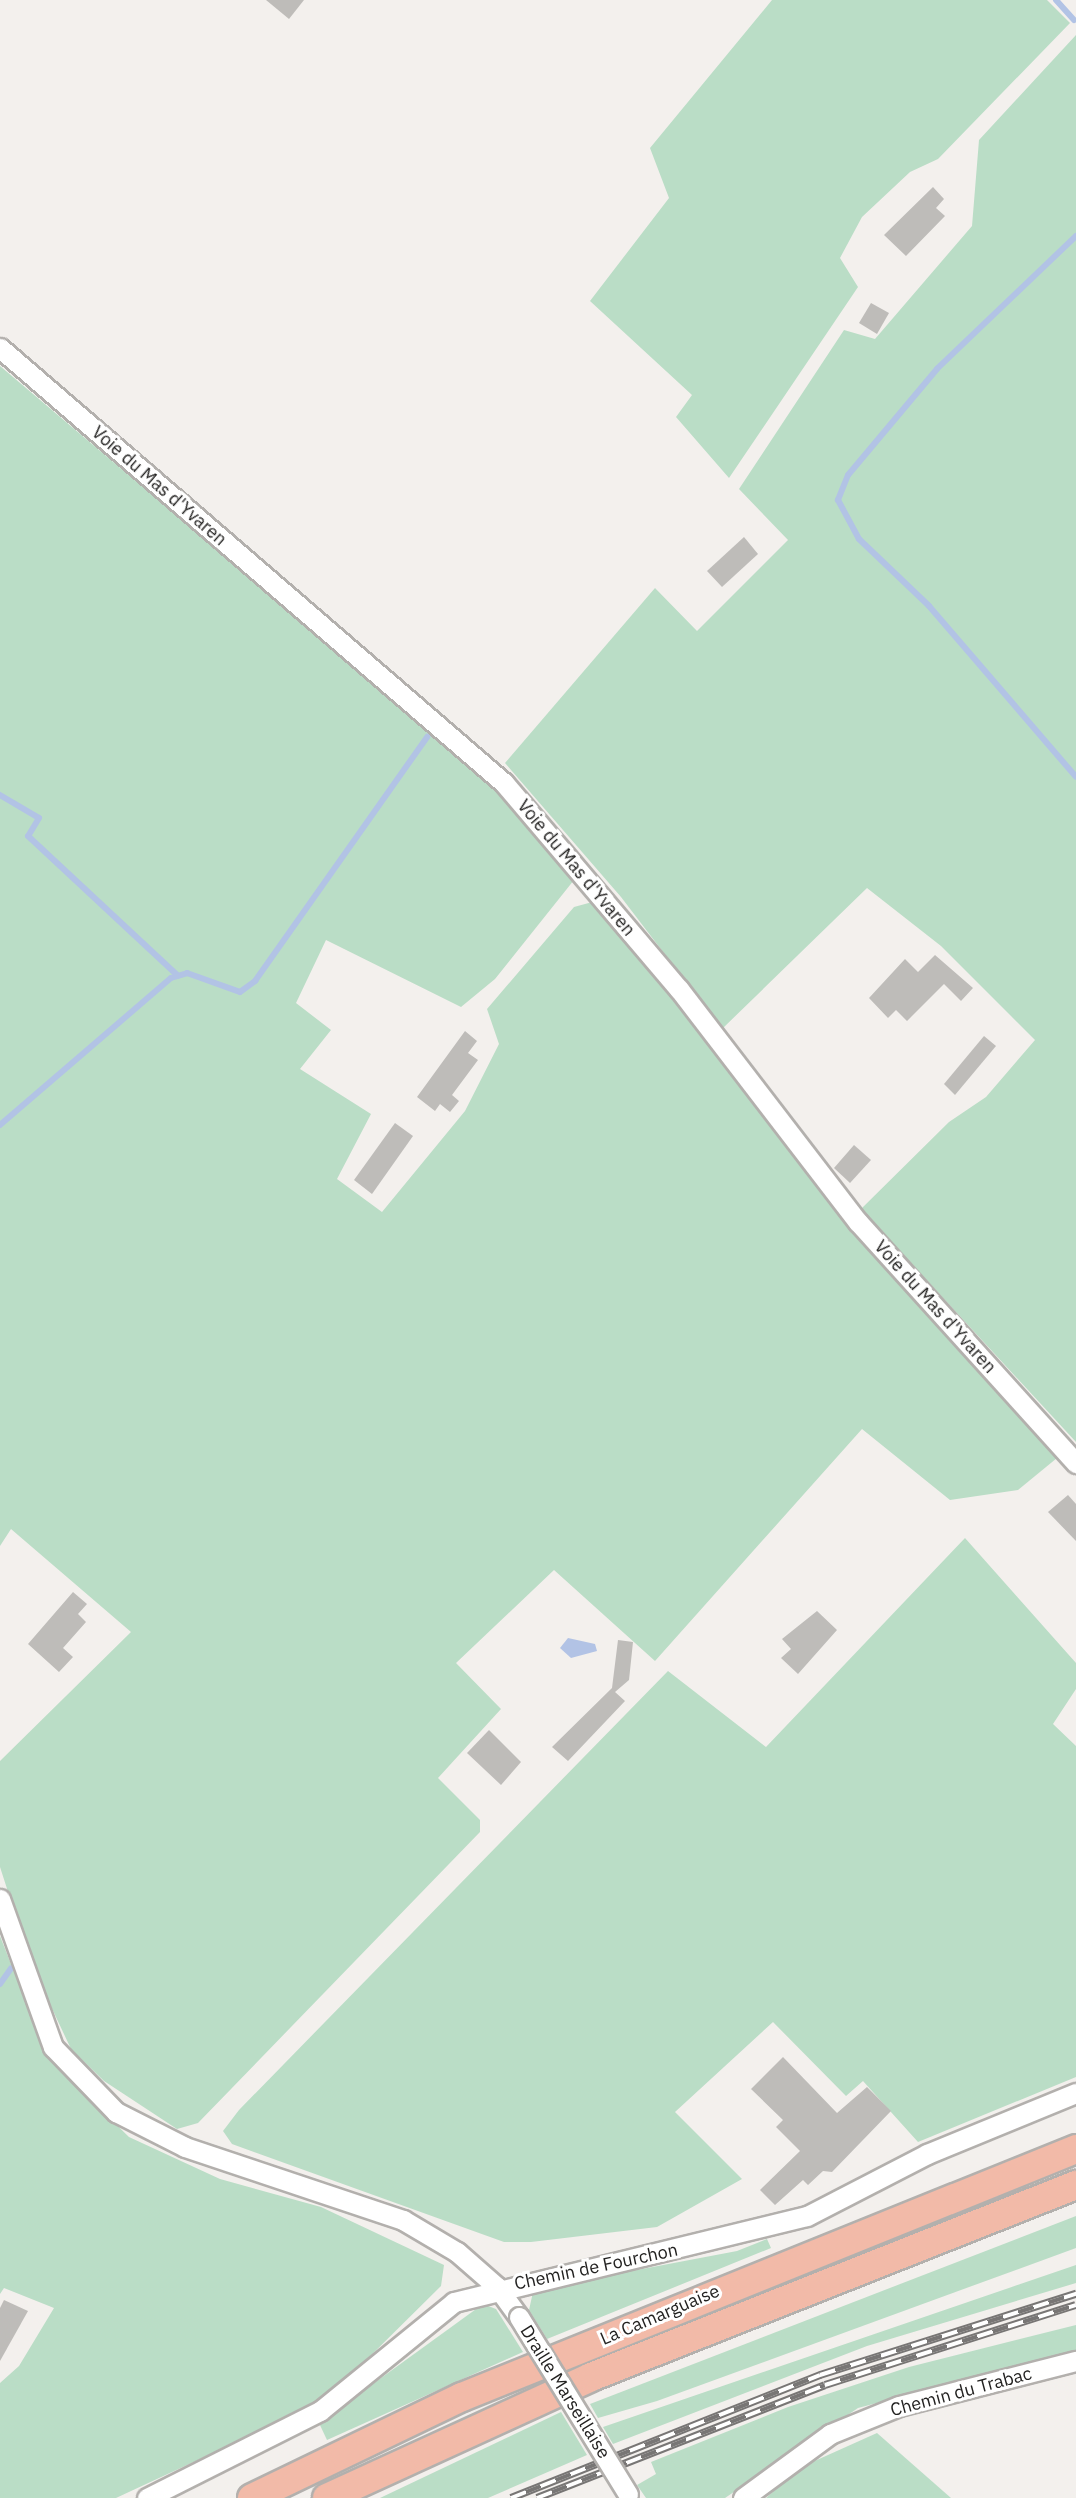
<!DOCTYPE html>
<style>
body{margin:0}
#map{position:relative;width:1076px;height:2498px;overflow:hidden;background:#f3f0ed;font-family:"IBM Plex Sans",sans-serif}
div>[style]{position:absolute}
.green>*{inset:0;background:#baddc6}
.water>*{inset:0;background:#b2c3e5}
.stream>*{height:6px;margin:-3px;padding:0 3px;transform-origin:3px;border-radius:3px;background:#b2c3e5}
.building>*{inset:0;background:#bebcb9}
.roads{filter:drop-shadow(2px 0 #b3b0ad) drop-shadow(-2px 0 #b3b0ad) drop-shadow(0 2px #b3b0ad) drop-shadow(0 -2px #b3b0ad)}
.minor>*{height:19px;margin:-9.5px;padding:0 9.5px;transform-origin:9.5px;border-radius:9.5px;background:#fff}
.highway>*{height:28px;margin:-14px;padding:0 14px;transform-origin:14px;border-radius:14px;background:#f2baa8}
.rail>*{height:8px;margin-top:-4px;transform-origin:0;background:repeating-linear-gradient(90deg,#fff 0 16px,#787675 0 32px);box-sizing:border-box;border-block:2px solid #787675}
.bridges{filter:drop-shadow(2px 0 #b3b0ad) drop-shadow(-2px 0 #b3b0ad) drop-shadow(0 2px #b3b0ad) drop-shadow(0 -2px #b3b0ad)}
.minor-bridge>*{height:19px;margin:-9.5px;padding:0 9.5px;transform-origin:9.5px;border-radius:9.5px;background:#fff}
span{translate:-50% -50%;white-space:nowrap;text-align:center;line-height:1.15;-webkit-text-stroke:6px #fff;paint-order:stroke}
.street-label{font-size:18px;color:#232221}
</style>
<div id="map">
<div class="green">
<i style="clip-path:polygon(772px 0,1047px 0,1070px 23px,938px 159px,910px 172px,862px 217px,840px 258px,858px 287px,729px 478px,676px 417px,692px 395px,590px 301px,669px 198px,650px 148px)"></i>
<i style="clip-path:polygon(1076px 35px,1076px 1442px,861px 1209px,949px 1122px,986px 1097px,1035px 1040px,941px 946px,867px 888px,722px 1029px,621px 897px,505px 763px,655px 588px,697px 631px,788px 540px,739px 489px,844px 330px,875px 339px,972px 226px,979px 140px)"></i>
<i style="clip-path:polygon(0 366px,492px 783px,574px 880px,495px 979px,461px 1007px,326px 940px,296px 1003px,331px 1030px,300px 1069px,371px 1114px,337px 1179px,382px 1212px,465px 1111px,499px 1044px,487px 1009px,574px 907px,596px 901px,815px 1181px,1057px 1458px,1018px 1490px,950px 1500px,862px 1429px,655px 1661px,554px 1570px,456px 1663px,501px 1709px,438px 1778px,480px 1820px,480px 1832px,198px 2123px,177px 2129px,104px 2081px,71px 2049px,32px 1966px,0 1867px,0 1761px,131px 1632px,11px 1529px,0 1546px)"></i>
<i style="clip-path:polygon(965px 1538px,1076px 1663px,1076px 1689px,1053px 1724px,1076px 1746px,1076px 2077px,918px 2142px,863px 2081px,846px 2096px,773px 2022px,675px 2112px,742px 2179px,657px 2227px,531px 2242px,504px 2242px,232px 2144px,223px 2131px,239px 2110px,668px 1671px,766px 1747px)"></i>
<i style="clip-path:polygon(0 1936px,48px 2058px,129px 2137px,220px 2179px,321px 2207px,444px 2265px,441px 2286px,340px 2386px,288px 2418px,116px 2498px,0 2498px,0 2383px,19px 2366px,54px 2308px,4px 2288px,0 2294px)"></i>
<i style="clip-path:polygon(1076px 2216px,1076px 2248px,657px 2401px,598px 2418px,590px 2404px)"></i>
<i style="clip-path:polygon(767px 2239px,771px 2248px,547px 2339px,529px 2310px,533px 2292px,542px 2288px,737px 2251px)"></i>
<i style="clip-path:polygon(1076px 2265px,1076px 2283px,867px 2346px,613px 2444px,603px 2427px)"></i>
<i style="clip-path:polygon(483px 2304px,496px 2309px,523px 2352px,327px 2440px,319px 2423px)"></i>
<i style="clip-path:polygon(1076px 2325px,1076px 2350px,858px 2408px,725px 2498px,646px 2498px,637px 2485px,656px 2474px,651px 2462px,788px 2407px,909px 2367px)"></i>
<i style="clip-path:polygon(561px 2412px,587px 2455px,488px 2498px,380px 2498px)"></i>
<i style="clip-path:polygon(877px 2433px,951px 2498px,766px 2498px,799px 2468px)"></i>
</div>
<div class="water">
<i style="clip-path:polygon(568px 1638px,595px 1644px,597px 1651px,571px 1658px,560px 1648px)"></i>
</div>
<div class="stream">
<i style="left:1056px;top:0;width:27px;rotate:48deg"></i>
<i style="left:1076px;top:236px;width:192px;rotate:136.3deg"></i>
<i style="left:937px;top:369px;width:138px;rotate:130deg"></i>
<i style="left:848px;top:475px;width:27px;rotate:112deg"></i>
<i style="left:838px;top:500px;width:44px;rotate:61.7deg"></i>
<i style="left:859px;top:539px;width:97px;rotate:43.7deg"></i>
<i style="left:929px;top:606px;width:225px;rotate:49.3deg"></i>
<i style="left:0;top:795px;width:45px;rotate:30.5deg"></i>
<i style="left:39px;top:818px;width:21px;rotate:121deg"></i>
<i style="left:28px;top:836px;width:205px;rotate:43deg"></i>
<i style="left:0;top:1125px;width:225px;rotate:-40.7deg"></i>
<i style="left:171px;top:978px;width:17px;rotate:-17deg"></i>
<i style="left:187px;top:973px;width:56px;rotate:19.7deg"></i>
<i style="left:240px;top:992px;width:19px;rotate:-36deg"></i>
<i style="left:255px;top:981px;width:299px;rotate:-54.8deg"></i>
<i style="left:0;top:1984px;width:19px;rotate:-55deg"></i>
</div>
<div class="building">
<i style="clip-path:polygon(266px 0,304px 0,289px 19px)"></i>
<i style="clip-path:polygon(933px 187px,944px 199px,936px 208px,945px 216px,906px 256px,884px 235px)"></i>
<i style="clip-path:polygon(871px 303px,889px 313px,877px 334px,859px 323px)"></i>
<i style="clip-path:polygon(744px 537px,758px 554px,722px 587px,707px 571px)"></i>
<i style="clip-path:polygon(935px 955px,973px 988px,961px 1001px,944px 984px,907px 1021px,896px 1010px,888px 1018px,869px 998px,905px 959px,918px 972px)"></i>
<i style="clip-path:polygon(465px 1031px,477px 1041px,468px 1053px,478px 1060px,452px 1095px,459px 1101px,450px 1112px,440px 1104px,435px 1111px,417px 1097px)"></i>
<i style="clip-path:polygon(984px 1036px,996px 1046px,955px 1095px,944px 1084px)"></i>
<i style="clip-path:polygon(395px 1123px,413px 1136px,372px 1194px,354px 1180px)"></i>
<i style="clip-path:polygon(854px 1145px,871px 1160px,850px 1183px,834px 1168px)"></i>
<i style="clip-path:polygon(1068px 1495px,1076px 1504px,1076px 1541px,1048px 1512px)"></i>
<i style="clip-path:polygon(73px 1592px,87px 1604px,78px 1614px,86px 1622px,63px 1648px,73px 1657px,59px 1672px,28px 1644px)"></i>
<i style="clip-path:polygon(817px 1611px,837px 1630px,798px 1674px,781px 1658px,791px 1649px,782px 1639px)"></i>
<i style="clip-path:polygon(618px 1640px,633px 1642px,629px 1680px,615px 1692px,625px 1701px,568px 1761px,552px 1747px,612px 1688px)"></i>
<i style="clip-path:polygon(489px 1730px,521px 1762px,501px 1785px,467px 1753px)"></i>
<i style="clip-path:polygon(783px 2057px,837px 2113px,867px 2087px,891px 2111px,832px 2172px,823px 2171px,808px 2185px,803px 2180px,775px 2205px,760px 2190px,800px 2151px,776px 2127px,783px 2120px,751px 2089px)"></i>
<i style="clip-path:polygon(4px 2300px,28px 2311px,0 2361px,0 2308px)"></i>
</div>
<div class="roads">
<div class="minor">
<i style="left:0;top:348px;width:666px;rotate:40.8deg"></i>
<i style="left:504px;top:783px;width:270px;rotate:49.7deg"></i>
<i style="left:679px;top:989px;width:294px;rotate:52.5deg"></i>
<i style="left:858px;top:1222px;width:325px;rotate:47.9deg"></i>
<i style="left:0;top:1899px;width:157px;rotate:70.3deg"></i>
<i style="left:53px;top:2047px;width:91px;rotate:45.9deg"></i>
<i style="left:116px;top:2112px;width:77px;rotate:26.9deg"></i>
<i style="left:185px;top:2147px;width:230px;rotate:18.5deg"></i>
<i style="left:403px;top:2220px;width:63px;rotate:30.7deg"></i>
<i style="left:457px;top:2252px;width:53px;rotate:41.2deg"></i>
<i style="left:497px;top:2287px;width:37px;rotate:54deg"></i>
<i style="left:147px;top:2498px;width:194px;rotate:-26.7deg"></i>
<i style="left:320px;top:2411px;width:173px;rotate:-39.1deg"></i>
<i style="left:454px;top:2302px;width:363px;rotate:-13.7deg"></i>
<i style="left:807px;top:2216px;width:135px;rotate:-27.3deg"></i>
<i style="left:927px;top:2154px;width:161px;rotate:-22.3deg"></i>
<i style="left:743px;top:2498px;width:108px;rotate:-36.3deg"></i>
<i style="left:830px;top:2434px;width:74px;rotate:-22.1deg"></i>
<i style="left:899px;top:2406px;width:183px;rotate:-14.3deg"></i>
</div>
<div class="highway">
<i style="left:252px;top:2498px;width:233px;rotate:-25.7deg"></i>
<i style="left:462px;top:2397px;width:662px;rotate:-21.99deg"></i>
<i style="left:327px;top:2498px;width:290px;rotate:-24.6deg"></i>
<i style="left:591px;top:2377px;width:522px;rotate:-21.6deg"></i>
</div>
</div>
<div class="rail">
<i style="left:511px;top:2498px;width:333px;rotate:-21.7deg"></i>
<i style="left:820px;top:2375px;width:269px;rotate:-17.6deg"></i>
<i style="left:537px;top:2498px;width:309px;rotate:-21.4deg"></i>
<i style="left:825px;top:2385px;width:263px;rotate:-17.7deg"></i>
</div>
<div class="bridges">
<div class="minor-bridge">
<i style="left:519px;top:2317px;width:208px;rotate:58.4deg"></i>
</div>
</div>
<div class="street-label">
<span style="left:159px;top:486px;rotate:41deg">Voie du Mas d'Yvaren</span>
<span style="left:576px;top:868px;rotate:50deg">Voie du Mas d'Yvaren</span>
<span style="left:935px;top:1307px;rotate:48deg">Voie du Mas d'Yvaren</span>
<span style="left:596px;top:2267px;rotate:-12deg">Chemin de Fourchon</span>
<span style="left:660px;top:2315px;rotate:-23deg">La Camarguaise</span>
<span style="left:565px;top:2392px;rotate:58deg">Draille Marseillaise</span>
<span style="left:961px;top:2392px;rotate:-15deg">Chemin du Trabac</span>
</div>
</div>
